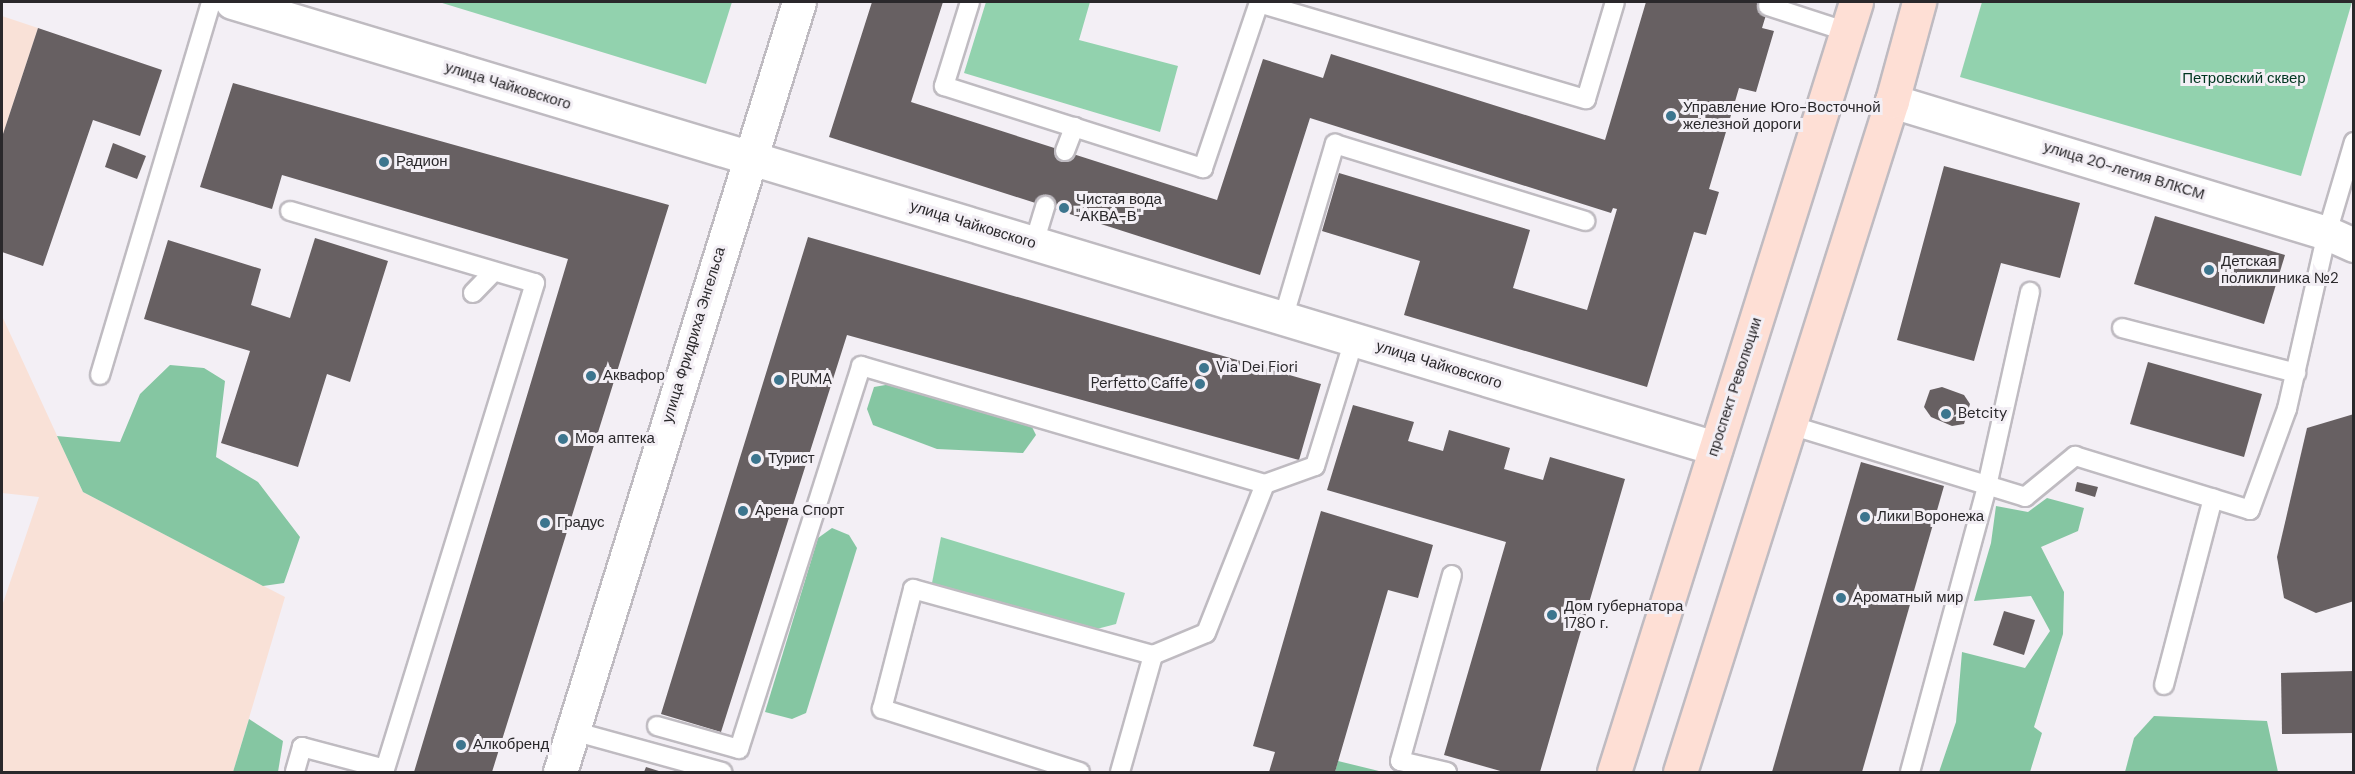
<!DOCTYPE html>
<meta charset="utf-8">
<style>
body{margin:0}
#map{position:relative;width:2355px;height:774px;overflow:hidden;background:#f3eff5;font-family:"DM Sans",sans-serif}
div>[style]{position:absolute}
.commercial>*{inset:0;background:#f9e1d7}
.green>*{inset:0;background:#92d2ae}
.forest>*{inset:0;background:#85c6a2}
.building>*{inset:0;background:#676062}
.roads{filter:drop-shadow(2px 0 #bfbbc1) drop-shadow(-2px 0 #bfbbc1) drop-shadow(0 2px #bfbbc1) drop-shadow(0 -2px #bfbbc1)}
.service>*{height:18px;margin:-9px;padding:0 9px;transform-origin:9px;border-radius:9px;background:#fff}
.minor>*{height:33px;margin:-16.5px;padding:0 16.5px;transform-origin:16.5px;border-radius:16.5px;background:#fff}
.tertiary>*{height:33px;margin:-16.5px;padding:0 16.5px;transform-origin:16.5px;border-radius:16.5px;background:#fff}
.secondary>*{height:33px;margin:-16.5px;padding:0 16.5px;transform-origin:16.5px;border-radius:16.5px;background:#fedfd5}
.dots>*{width:16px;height:16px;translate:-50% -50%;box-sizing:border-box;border:3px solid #f3eff5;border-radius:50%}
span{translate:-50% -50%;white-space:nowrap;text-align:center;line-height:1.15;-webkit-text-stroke:6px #f3eff5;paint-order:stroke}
.park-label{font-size:15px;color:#003620}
.street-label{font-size:15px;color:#2a282b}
.poi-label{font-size:15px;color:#2a282b}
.left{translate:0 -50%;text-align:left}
.right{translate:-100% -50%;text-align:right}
.frame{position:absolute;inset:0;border:3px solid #2a282b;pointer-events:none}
</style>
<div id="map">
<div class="commercial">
<i style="clip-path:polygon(2px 16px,38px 28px,2px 137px)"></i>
<i style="clip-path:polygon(2px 316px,83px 492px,285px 597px,233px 772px,2px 772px,2px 606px,39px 497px,2px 493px)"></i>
</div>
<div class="green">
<i style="clip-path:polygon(439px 2px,732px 2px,706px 84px)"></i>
<i style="clip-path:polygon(986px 2px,1090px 2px,1079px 40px,1178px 66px,1160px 132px,964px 73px)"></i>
<i style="clip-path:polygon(1982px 2px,2352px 2px,2301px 176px,1960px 77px)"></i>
<i style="clip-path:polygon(941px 537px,1125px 593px,1116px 624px,1089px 631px,931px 588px)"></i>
</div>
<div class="forest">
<i style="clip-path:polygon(170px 365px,204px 368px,225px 381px,216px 457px,258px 482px,300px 537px,284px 583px,263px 586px,83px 492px,57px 436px,120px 442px,140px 394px)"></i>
<i style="clip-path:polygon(891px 384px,1031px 425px,1036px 435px,1023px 453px,937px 449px,873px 425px,867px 409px,874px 387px)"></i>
<i style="clip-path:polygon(2047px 498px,2084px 508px,2078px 531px,2041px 547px,2064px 592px,2063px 634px,2034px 727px,2042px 733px,2030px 772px,1939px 772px,1956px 722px,1962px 652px,2025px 668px,2050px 631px,2031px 596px,1974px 601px,1991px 543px,1996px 506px,2028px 512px)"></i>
<i style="clip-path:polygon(832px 528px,849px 535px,857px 548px,806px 713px,792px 719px,765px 712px,818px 538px)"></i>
<i style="clip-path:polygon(2154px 716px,2267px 721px,2278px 772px,2125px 772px,2134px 738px)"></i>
<i style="clip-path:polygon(249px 719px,283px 741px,278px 772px,233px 772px)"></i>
<i style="clip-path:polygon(1338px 761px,1383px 772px,1335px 772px)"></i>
</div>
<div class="building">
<i style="clip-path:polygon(872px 2px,943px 2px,911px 102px,1217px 200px,1263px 59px,1323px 78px,1331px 54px,1605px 140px,1646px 2px,1770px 2px,1762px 28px,1774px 31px,1756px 92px,1739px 88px,1709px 189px,1719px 192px,1706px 235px,1694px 232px,1647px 387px,1404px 315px,1420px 261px,1322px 231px,1339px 173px,1530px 230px,1513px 288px,1587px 310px,1617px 209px,1613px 208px,1611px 213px,1310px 118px,1260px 275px,829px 137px)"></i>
<i style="clip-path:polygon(38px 28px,162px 70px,140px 136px,93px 120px,43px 266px,2px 252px,2px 137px)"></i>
<i style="clip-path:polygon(233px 83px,669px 205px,492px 772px,414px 772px,568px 259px,282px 175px,272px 209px,200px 187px)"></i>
<i style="clip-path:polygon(113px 143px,146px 156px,137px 179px,105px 167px)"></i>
<i style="clip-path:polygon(1944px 166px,2080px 203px,2060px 278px,2001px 263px,1974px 361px,1897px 340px)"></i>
<i style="clip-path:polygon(2155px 216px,2285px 255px,2264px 324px,2134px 284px)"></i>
<i style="clip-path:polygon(808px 237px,1321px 384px,1299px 460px,847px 335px,721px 732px,661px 714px)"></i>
<i style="clip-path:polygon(315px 238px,388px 261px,350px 382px,327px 374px,298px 467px,221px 443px,250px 351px,144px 319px,168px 240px,261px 269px,251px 305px,290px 318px)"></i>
<i style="clip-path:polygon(2148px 362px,2262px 394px,2244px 457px,2130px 424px)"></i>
<i style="clip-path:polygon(1942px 387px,1964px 395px,1970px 404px,1964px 424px,1952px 426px,1931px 417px,1924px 407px,1930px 390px)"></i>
<i style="clip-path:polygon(1353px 405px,1414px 422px,1408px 441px,1443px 451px,1449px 430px,1510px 448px,1504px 469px,1543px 480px,1550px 457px,1625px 479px,1540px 772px,1504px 772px,1444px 755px,1506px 542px,1327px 490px)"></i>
<i style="clip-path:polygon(2354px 414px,2354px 601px,2316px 613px,2284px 598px,2277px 557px,2307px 428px)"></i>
<i style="clip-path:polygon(1861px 462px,1944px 486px,1862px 772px,1772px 772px)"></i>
<i style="clip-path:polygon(2077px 482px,2098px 487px,2095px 497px,2075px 491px)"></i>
<i style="clip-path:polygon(1321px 511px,1433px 545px,1418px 598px,1388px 590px,1335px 772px,1269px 772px,1275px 752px,1253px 746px)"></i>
<i style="clip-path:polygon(2004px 611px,2035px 620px,2024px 655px,1993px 645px)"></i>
<i style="clip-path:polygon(2354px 671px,2354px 733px,2282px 734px,2281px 673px)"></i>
<i style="clip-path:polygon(646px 767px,662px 772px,644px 772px)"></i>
</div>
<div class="roads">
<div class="service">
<i style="left:970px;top:2px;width:88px;rotate:107.2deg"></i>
<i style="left:944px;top:86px;width:272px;rotate:17.6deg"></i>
<i style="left:1203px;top:168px;width:174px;rotate:-71.3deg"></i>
<i style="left:1259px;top:3px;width:341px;rotate:16.4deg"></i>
<i style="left:1586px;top:99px;width:101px;rotate:-73.4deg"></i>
<i style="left:1768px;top:6px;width:84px;rotate:18deg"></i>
<i style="left:1065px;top:151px;width:26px;rotate:-69deg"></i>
<i style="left:290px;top:211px;width:255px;rotate:16.4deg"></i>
<i style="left:535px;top:283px;width:509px;rotate:107.15deg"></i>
<i style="left:385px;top:769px;width:86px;rotate:-165.2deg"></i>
<i style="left:302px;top:747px;width:26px;rotate:106deg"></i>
<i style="left:1034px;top:243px;width:39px;rotate:-73deg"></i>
<i style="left:473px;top:293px;width:30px;rotate:-46deg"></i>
<i style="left:1283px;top:319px;width:183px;rotate:-73.5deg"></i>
<i style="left:1335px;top:144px;width:262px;rotate:17.1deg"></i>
<i style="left:2122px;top:328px;width:180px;rotate:14.5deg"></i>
<i style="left:100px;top:375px;width:389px;rotate:-73.4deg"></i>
<i style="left:1790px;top:425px;width:246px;rotate:17deg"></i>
<i style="left:2025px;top:497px;width:65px;rotate:-39.4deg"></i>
<i style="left:2075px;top:456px;width:183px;rotate:17.1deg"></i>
<i style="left:2250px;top:510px;width:108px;rotate:-69.9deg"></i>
<i style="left:2287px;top:409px;width:180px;rotate:-77.2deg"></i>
<i style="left:2327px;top:233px;width:95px;rotate:-73.5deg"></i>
<i style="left:2164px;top:685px;width:193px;rotate:-75.3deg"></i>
<i style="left:657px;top:726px;width:85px;rotate:15.7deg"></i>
<i style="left:739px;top:749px;width:402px;rotate:-72.3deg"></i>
<i style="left:861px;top:366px;width:421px;rotate:16.3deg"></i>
<i style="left:573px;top:731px;width:155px;rotate:15.4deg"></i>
<i style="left:1080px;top:772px;width:208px;rotate:-162.3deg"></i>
<i style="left:882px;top:709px;width:124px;rotate:-75.5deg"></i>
<i style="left:913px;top:589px;width:249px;rotate:15.4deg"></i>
<i style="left:1153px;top:655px;width:57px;rotate:-22.5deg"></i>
<i style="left:1206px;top:633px;width:160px;rotate:-68.4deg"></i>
<i style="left:1265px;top:484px;width:53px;rotate:-19.8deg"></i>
<i style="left:1315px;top:466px;width:132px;rotate:-72.8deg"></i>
<i style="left:1120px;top:772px;width:122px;rotate:-74.2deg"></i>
<i style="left:1447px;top:772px;width:48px;rotate:-166.8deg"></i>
<i style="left:1400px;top:761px;width:193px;rotate:-74.4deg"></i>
<i style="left:1910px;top:772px;width:296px;rotate:-74.9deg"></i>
<i style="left:1987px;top:486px;width:199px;rotate:-77.5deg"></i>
</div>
<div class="minor">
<i style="left:232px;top:2px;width:1549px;rotate:16.74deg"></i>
</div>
<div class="tertiary">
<i style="left:1892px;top:101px;width:455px;rotate:16.9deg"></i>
<i style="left:2327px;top:233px;width:30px;rotate:24deg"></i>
<i style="left:560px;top:772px;width:806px;rotate:-72.76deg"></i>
</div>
<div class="secondary">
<i style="left:1614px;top:772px;width:807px;rotate:-72.55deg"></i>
<i style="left:1680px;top:772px;width:704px;rotate:-72.47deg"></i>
<i style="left:1892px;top:101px;width:103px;rotate:-74.7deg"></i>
</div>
</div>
<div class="dots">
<i style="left:1671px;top:116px;background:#3c758e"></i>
<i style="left:384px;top:162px;background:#3c758e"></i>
<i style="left:1064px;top:208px;background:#3c758e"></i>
<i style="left:2209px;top:270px;background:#3c758e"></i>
<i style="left:1204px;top:368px;background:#3c758e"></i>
<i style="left:591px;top:376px;background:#3c758e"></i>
<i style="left:779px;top:380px;background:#3c758e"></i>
<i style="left:1200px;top:384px;background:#3c758e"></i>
<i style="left:1946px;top:414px;background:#3c758e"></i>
<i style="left:563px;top:439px;background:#3c758e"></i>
<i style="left:756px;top:459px;background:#3c758e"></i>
<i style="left:743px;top:511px;background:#3c758e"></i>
<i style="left:1865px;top:517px;background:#3c758e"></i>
<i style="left:545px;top:523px;background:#3c758e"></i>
<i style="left:1841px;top:598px;background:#3c758e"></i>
<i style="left:1552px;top:615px;background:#3c758e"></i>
<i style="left:461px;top:745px;background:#3c758e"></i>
</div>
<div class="park-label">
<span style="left:2244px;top:79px">Петровский сквер</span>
</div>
<div class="street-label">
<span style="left:508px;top:86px;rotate:17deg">улица Чайковского</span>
<span style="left:2124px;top:171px;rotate:17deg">улица 20-летия ВЛКСМ</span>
<span style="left:973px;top:225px;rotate:17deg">улица Чайковского</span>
<span style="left:694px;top:335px;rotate:-73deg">улица Фридриха Энгельса</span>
<span style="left:1439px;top:365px;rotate:17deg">улица Чайковского</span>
<span style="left:1735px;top:387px;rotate:-72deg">проспект Революции</span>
</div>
<div class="poi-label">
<span class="left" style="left:1683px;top:116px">Управление Юго-Восточной<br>железной дороги</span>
<span class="left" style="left:396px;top:162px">Радион</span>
<span class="left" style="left:1076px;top:208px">Чистая вода<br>"АКВА-В"</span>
<span class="left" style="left:2221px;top:270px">Детская<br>поликлиника №2</span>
<span class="left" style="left:1216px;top:368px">Via Dei Fiori</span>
<span class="left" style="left:603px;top:376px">Аквафор</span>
<span class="left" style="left:791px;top:380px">PUMA</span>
<span class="right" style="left:1188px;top:384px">Perfetto Caffe</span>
<span class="left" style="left:1958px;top:414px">Betcity</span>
<span class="left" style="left:575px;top:439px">Моя аптека</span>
<span class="left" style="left:768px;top:459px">Турист</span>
<span class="left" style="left:755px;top:511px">Арена Спорт</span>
<span class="left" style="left:1877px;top:517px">Лики Воронежа</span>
<span class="left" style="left:557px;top:523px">Градус</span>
<span class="left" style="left:1853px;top:598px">Ароматный мир</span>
<span class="left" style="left:1564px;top:615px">Дом губернатора<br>1780 г.</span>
<span class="left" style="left:473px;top:745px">Алкобренд</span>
</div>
<div class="frame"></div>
</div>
